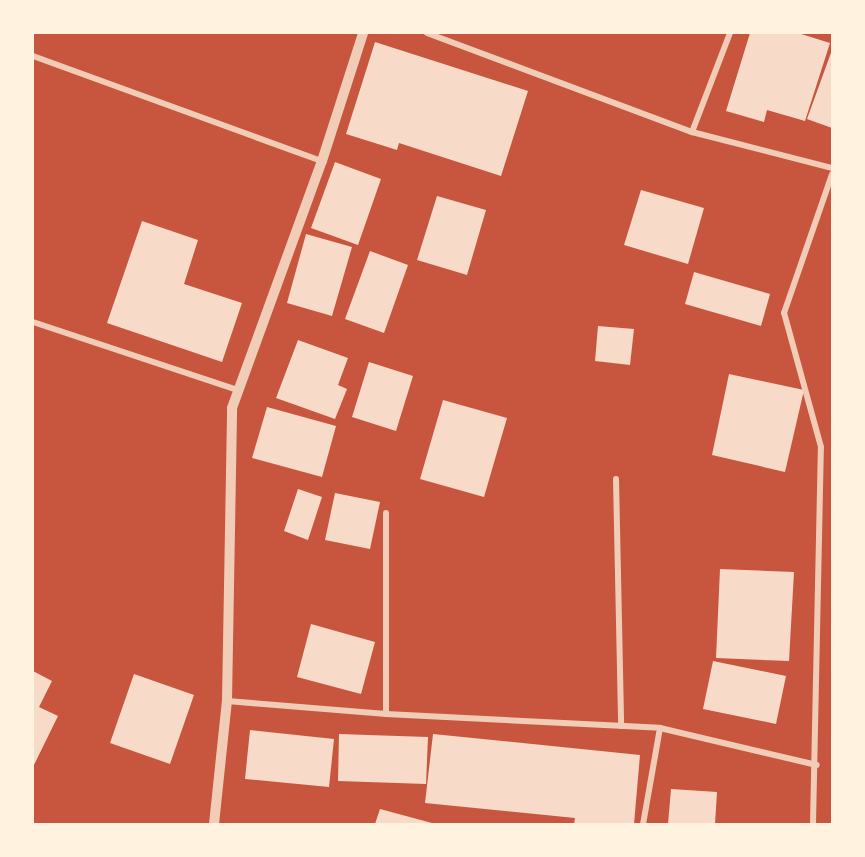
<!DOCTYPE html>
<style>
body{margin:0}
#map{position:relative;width:865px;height:857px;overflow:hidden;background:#c8553d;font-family:Quicksand,sans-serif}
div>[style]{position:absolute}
.building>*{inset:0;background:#f7dbc8}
.minor>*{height:6px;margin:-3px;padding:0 3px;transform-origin:3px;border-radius:3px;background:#f1ccb7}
.tertiary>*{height:10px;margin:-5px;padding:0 5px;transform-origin:5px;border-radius:5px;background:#f1ccb7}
span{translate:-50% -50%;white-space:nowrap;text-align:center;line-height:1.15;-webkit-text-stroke:5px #fff3e0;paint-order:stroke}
.frame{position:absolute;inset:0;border:34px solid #fff3e0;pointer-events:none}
</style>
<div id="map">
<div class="building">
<i style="clip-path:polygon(750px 33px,798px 33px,830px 43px,805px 121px,767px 110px,764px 122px,726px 111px)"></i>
<i style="clip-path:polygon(375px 42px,528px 91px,501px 176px,399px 143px,397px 150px,346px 134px)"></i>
<i style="clip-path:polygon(832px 50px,832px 128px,807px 119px)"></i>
<i style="clip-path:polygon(335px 162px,381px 179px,358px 245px,311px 228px)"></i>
<i style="clip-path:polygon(641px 190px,704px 208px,688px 264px,624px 245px)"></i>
<i style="clip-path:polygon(437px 196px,486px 210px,467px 275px,417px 260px)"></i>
<i style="clip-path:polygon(142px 221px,198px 240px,184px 284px,242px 303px,222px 362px,107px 323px)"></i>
<i style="clip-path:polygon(306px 234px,352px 247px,332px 316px,287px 303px)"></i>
<i style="clip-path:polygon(370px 251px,408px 265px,384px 333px,345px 319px)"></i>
<i style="clip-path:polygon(694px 272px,770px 294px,761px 326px,685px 304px)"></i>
<i style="clip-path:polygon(598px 326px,634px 329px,630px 365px,595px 361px)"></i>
<i style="clip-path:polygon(298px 340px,348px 358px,338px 385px,347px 389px,335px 419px,276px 398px)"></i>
<i style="clip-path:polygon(369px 362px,413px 376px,396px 431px,352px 417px)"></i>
<i style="clip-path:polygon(729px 374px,804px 390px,785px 472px,712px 455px)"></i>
<i style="clip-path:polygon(443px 400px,507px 418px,484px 497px,420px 479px)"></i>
<i style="clip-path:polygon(267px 407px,336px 426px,322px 477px,252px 458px)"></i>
<i style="clip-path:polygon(298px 489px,322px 497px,308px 540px,284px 531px)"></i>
<i style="clip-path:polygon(335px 493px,380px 502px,370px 549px,325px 540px)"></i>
<i style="clip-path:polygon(720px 569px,794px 572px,789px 661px,716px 658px)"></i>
<i style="clip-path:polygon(311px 624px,375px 642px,361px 694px,297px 677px)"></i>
<i style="clip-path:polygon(713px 661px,786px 676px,776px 724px,703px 709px)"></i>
<i style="clip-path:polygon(33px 671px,52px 681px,39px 707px,58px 716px,33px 767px)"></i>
<i style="clip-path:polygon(134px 674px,194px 695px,170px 764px,110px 743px)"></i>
<i style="clip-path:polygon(250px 730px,334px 739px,329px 787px,245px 779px)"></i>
<i style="clip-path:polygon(339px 734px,428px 737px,426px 784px,338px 781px)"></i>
<i style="clip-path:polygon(433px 734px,640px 755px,634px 824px,574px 824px,575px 818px,425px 803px)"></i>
<i style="clip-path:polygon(671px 789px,717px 792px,715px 824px,668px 824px)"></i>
<i style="clip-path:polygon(380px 809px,432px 823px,432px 824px,375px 824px)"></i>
</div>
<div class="minor">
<i style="left:427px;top:33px;width:283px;rotate:20.5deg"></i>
<i style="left:692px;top:132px;width:106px;rotate:-69deg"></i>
<i style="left:33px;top:56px;width:307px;rotate:20deg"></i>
<i style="left:692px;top:132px;width:145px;rotate:14.4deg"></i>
<i style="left:33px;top:322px;width:216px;rotate:18.4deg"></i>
<i style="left:616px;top:479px;width:247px;rotate:88.8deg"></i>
<i style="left:386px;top:513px;width:201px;rotate:90deg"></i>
<i style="left:227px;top:701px;width:160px;rotate:4.7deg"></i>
<i style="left:386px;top:714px;width:274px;rotate:2.9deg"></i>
<i style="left:660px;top:728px;width:97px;rotate:100deg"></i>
<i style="left:660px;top:728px;width:161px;rotate:13.3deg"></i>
<i style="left:813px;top:824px;width:377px;rotate:-88.8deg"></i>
<i style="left:821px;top:447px;width:139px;rotate:-105.4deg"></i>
<i style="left:784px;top:313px;width:147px;rotate:-70.9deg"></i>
</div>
<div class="tertiary">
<i style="left:214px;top:824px;width:124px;rotate:-84deg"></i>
<i style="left:227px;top:701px;width:293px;rotate:-89deg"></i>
<i style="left:232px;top:408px;width:263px;rotate:-70deg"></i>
<i style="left:322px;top:161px;width:134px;rotate:-72.2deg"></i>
</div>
<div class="frame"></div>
</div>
